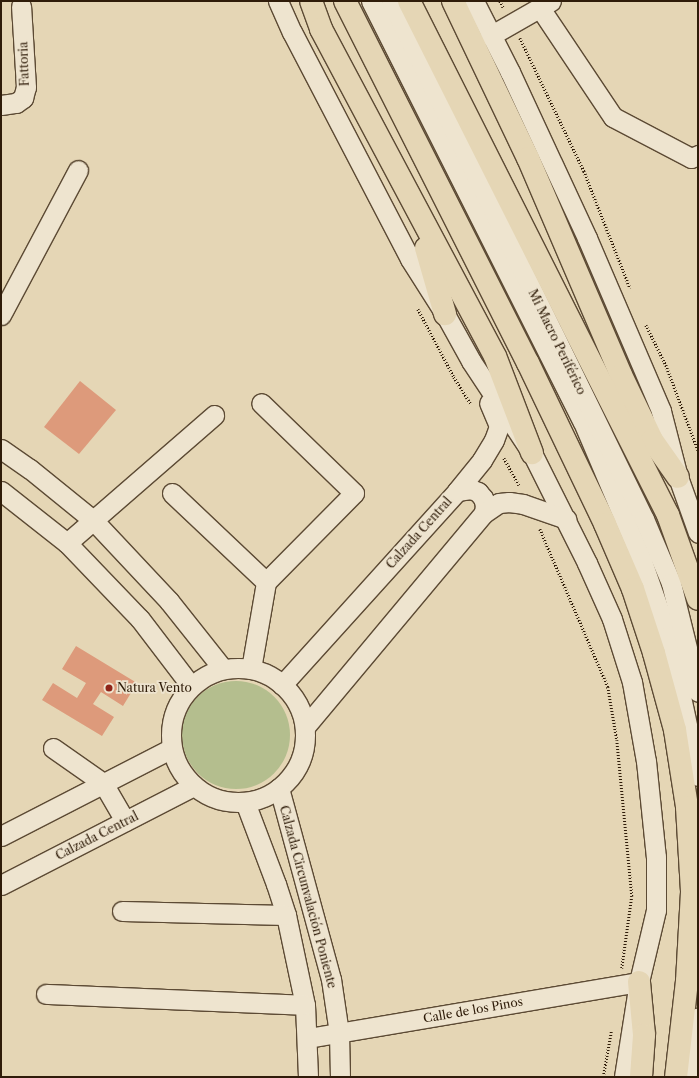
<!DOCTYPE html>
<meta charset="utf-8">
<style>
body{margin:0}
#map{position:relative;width:699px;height:1078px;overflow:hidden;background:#e5d6b5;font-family:"Libre Caslon Text",serif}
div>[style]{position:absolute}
.green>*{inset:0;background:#b4be8e}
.round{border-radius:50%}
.building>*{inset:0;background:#dd9a7b}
.path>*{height:2.5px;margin-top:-1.25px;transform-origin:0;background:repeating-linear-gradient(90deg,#2f1c09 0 1px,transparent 0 3px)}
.roads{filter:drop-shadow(1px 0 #5c4a34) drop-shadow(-1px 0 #5c4a34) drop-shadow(0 1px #5c4a34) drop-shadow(0 -1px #5c4a34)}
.minor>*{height:19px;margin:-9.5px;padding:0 9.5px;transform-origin:9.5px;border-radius:9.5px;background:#eee4cf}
.minor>.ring{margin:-9.5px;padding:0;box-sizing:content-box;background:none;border:19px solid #eee4cf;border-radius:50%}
.major>*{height:22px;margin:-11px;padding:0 11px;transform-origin:11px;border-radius:11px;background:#e5d6b5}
.highway>*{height:22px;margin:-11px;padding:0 11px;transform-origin:11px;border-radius:11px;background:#e5d6b5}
.dots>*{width:11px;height:11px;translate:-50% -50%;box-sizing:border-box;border:2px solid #eee4cf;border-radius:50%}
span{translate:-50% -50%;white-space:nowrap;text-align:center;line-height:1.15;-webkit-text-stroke:3.5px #eee4cf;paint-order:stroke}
.street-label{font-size:12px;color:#2f1c09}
.poi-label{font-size:12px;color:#2f1c09}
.left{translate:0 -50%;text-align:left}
.frame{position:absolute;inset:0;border:2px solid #2f1c09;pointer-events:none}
</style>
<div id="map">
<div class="green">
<i class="round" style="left:182px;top:681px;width:108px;height:108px"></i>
</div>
<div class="building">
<i style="clip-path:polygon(80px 381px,116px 410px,79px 454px,44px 427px)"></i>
<i style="clip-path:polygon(76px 646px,137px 683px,123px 706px,101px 692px,93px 704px,114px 717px,102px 736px,42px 700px,53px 683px,77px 698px,86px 683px,62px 669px)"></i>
</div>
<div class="path">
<i style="left:500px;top:1px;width:7px;rotate:63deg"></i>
<i style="left:520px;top:38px;width:148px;rotate:64.3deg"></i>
<i style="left:584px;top:171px;width:126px;rotate:68.5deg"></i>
<i style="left:418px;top:309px;width:77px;rotate:62.1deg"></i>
<i style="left:454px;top:377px;width:32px;rotate:58deg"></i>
<i style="left:646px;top:325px;width:45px;rotate:63.4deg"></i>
<i style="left:666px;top:365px;width:91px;rotate:69.4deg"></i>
<i style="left:504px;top:458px;width:31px;rotate:61deg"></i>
<i style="left:540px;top:529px;width:172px;rotate:66.7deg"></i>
<i style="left:608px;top:687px;width:54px;rotate:80.4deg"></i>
<i style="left:617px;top:740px;width:157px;rotate:84.5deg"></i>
<i style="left:632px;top:896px;width:73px;rotate:97.9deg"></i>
<i style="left:603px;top:1077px;width:46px;rotate:-79.9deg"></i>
</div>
<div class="roads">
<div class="minor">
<i style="left:278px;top:1px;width:34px;rotate:66deg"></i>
<i style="left:292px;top:32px;width:256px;rotate:62.5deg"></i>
<i style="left:410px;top:259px;width:65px;rotate:57.5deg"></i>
<i style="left:445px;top:314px;width:54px;rotate:61deg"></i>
<i style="left:471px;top:361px;width:110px;rotate:56.5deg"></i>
<i style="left:532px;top:453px;width:123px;rotate:63.4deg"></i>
<i style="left:587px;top:563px;width:61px;rotate:65.9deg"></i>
<i style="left:612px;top:619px;width:66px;rotate:72.4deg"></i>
<i style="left:632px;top:682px;width:80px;rotate:80deg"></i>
<i style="left:646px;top:761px;width:97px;rotate:84.1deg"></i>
<i style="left:656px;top:857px;width:53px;rotate:90deg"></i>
<i style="left:656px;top:910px;width:74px;rotate:103.3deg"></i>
<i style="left:639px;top:982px;width:96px;rotate:99deg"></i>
<i style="left:371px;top:1px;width:471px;rotate:63.3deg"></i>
<i style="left:583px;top:422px;width:151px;rotate:67deg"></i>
<i style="left:642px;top:561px;width:79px;rotate:70.9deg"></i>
<i style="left:668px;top:636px;width:143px;rotate:77.9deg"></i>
<i style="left:391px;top:1px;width:576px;rotate:63.97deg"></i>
<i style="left:644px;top:519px;width:69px;rotate:67.1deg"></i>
<i style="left:671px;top:583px;width:112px;rotate:76.1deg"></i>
<i style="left:474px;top:1px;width:80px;rotate:63.1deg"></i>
<i style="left:510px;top:72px;width:183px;rotate:65.1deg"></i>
<i style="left:587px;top:238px;width:188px;rotate:66.8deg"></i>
<i style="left:661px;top:411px;width:68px;rotate:75.6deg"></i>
<i style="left:678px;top:477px;width:59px;rotate:70.3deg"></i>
<i style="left:540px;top:8px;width:131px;rotate:56.2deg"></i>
<i style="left:613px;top:117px;width:88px;rotate:27.7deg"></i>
<i style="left:691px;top:158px;width:8px;rotate:-23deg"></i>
<i style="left:490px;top:36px;width:70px;rotate:-29.8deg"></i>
<i style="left:1px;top:105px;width:15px;rotate:-8deg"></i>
<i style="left:16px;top:103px;width:9px;rotate:-36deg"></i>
<i style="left:23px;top:98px;width:11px;rotate:-75deg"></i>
<i style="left:26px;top:87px;width:81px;rotate:-93.5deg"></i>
<i style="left:1px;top:315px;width:164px;rotate:-62deg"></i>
<i style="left:1px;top:449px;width:35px;rotate:35deg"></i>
<i style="left:30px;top:469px;width:82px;rotate:39.1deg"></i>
<i style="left:94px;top:521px;width:110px;rotate:46.8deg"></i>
<i style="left:169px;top:601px;width:87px;rotate:51.5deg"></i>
<i style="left:1px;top:491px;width:84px;rotate:38.2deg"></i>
<i style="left:67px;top:543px;width:105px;rotate:46.2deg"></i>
<i style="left:140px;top:619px;width:84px;rotate:52.7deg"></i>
<i style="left:457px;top:491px;width:14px;rotate:-8deg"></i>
<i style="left:471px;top:489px;width:8px;rotate:23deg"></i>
<i style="left:478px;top:492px;width:8px;rotate:50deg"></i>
<i style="left:483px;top:498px;width:7px;rotate:74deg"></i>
<i style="left:485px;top:505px;width:8px;rotate:97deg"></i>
<i style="left:172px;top:493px;width:129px;rotate:43.4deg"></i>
<i style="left:67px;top:543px;width:195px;rotate:-41deg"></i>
<i class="ring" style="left:171px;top:668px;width:115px;height:115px"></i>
<i style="left:251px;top:669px;width:88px;rotate:-80.2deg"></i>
<i style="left:266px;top:582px;width:125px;rotate:-45.3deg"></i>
<i style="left:354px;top:493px;width:129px;rotate:-135.9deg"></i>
<i style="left:282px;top:685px;width:261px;rotate:-47.9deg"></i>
<i style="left:457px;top:491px;width:40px;rotate:-51deg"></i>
<i style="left:482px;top:460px;width:23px;rotate:-59deg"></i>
<i style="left:494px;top:440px;width:15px;rotate:-70deg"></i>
<i style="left:499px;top:426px;width:25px;rotate:-113deg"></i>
<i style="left:305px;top:727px;width:279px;rotate:-50.1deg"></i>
<i style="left:484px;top:513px;width:18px;rotate:-34deg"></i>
<i style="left:499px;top:503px;width:10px;rotate:-6deg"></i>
<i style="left:509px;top:502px;width:14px;rotate:8deg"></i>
<i style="left:523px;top:504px;width:46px;rotate:19.2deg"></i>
<i style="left:53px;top:748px;width:61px;rotate:35deg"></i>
<i style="left:103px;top:783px;width:44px;rotate:59.9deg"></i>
<i style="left:279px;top:788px;width:198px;rotate:74.8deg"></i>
<i style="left:331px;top:979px;width:55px;rotate:81.6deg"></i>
<i style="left:339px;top:1033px;width:44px;rotate:88.7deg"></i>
<i style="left:245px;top:802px;width:88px;rotate:69.3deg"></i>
<i style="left:276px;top:884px;width:33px;rotate:72deg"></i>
<i style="left:286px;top:915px;width:92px;rotate:78.1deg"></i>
<i style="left:305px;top:1005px;width:72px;rotate:87.6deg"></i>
<i style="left:1px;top:836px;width:192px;rotate:-27.2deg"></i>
<i style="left:1px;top:885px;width:217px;rotate:-27.2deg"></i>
<i style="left:122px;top:911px;width:164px;rotate:1.4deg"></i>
<i style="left:46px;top:994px;width:259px;rotate:2.4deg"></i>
<i style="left:308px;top:1038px;width:336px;rotate:-9.6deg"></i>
<i style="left:690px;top:1077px;width:60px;rotate:-82.3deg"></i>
</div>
<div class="major">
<i style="left:311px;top:1px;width:30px;rotate:70deg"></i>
<i style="left:321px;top:29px;width:370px;rotate:62deg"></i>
<i style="left:495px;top:356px;width:104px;rotate:69.1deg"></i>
<i style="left:453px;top:1px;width:174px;rotate:64.5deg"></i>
<i style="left:528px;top:158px;width:236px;rotate:66.8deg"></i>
<i style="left:621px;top:375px;width:72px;rotate:64.5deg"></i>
<i style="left:652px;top:440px;width:45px;rotate:54.9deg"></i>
<i style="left:426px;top:248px;width:69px;rotate:73.9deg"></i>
</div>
<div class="highway">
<i style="left:345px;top:1px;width:406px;rotate:63.2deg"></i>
<i style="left:528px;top:363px;width:178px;rotate:64.4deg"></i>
<i style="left:605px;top:524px;width:71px;rotate:66.7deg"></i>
<i style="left:633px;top:589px;width:67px;rotate:71.8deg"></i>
<i style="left:654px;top:653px;width:80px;rotate:74.7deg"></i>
<i style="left:675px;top:730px;width:78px;rotate:81.1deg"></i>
<i style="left:687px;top:807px;width:85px;rotate:86.6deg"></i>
<i style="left:692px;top:892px;width:89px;rotate:93.2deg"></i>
<i style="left:687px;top:981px;width:97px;rotate:96.5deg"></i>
<i style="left:409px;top:1px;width:576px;rotate:63.26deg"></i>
<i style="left:668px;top:515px;width:89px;rotate:70.3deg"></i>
<i style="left:639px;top:982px;width:53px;rotate:84.6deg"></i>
<i style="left:644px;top:1035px;width:42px;rotate:94.1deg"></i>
</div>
</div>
<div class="dots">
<i style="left:109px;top:688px;background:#8f2418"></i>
</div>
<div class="street-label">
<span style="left:24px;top:64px;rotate:-92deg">Fattoria</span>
<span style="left:557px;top:342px;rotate:64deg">Mi Macro Periférico</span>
<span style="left:419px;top:533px;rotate:-48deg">Calzada Central</span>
<span style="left:97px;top:836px;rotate:-27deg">Calzada Central</span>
<span style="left:308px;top:897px;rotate:75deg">Calzada Circunvalación Poniente</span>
<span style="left:473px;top:1010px;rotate:-10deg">Calle de los Pinos</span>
</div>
<div class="poi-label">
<span class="left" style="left:117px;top:688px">Natura Vento</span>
</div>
<div class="frame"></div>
</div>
